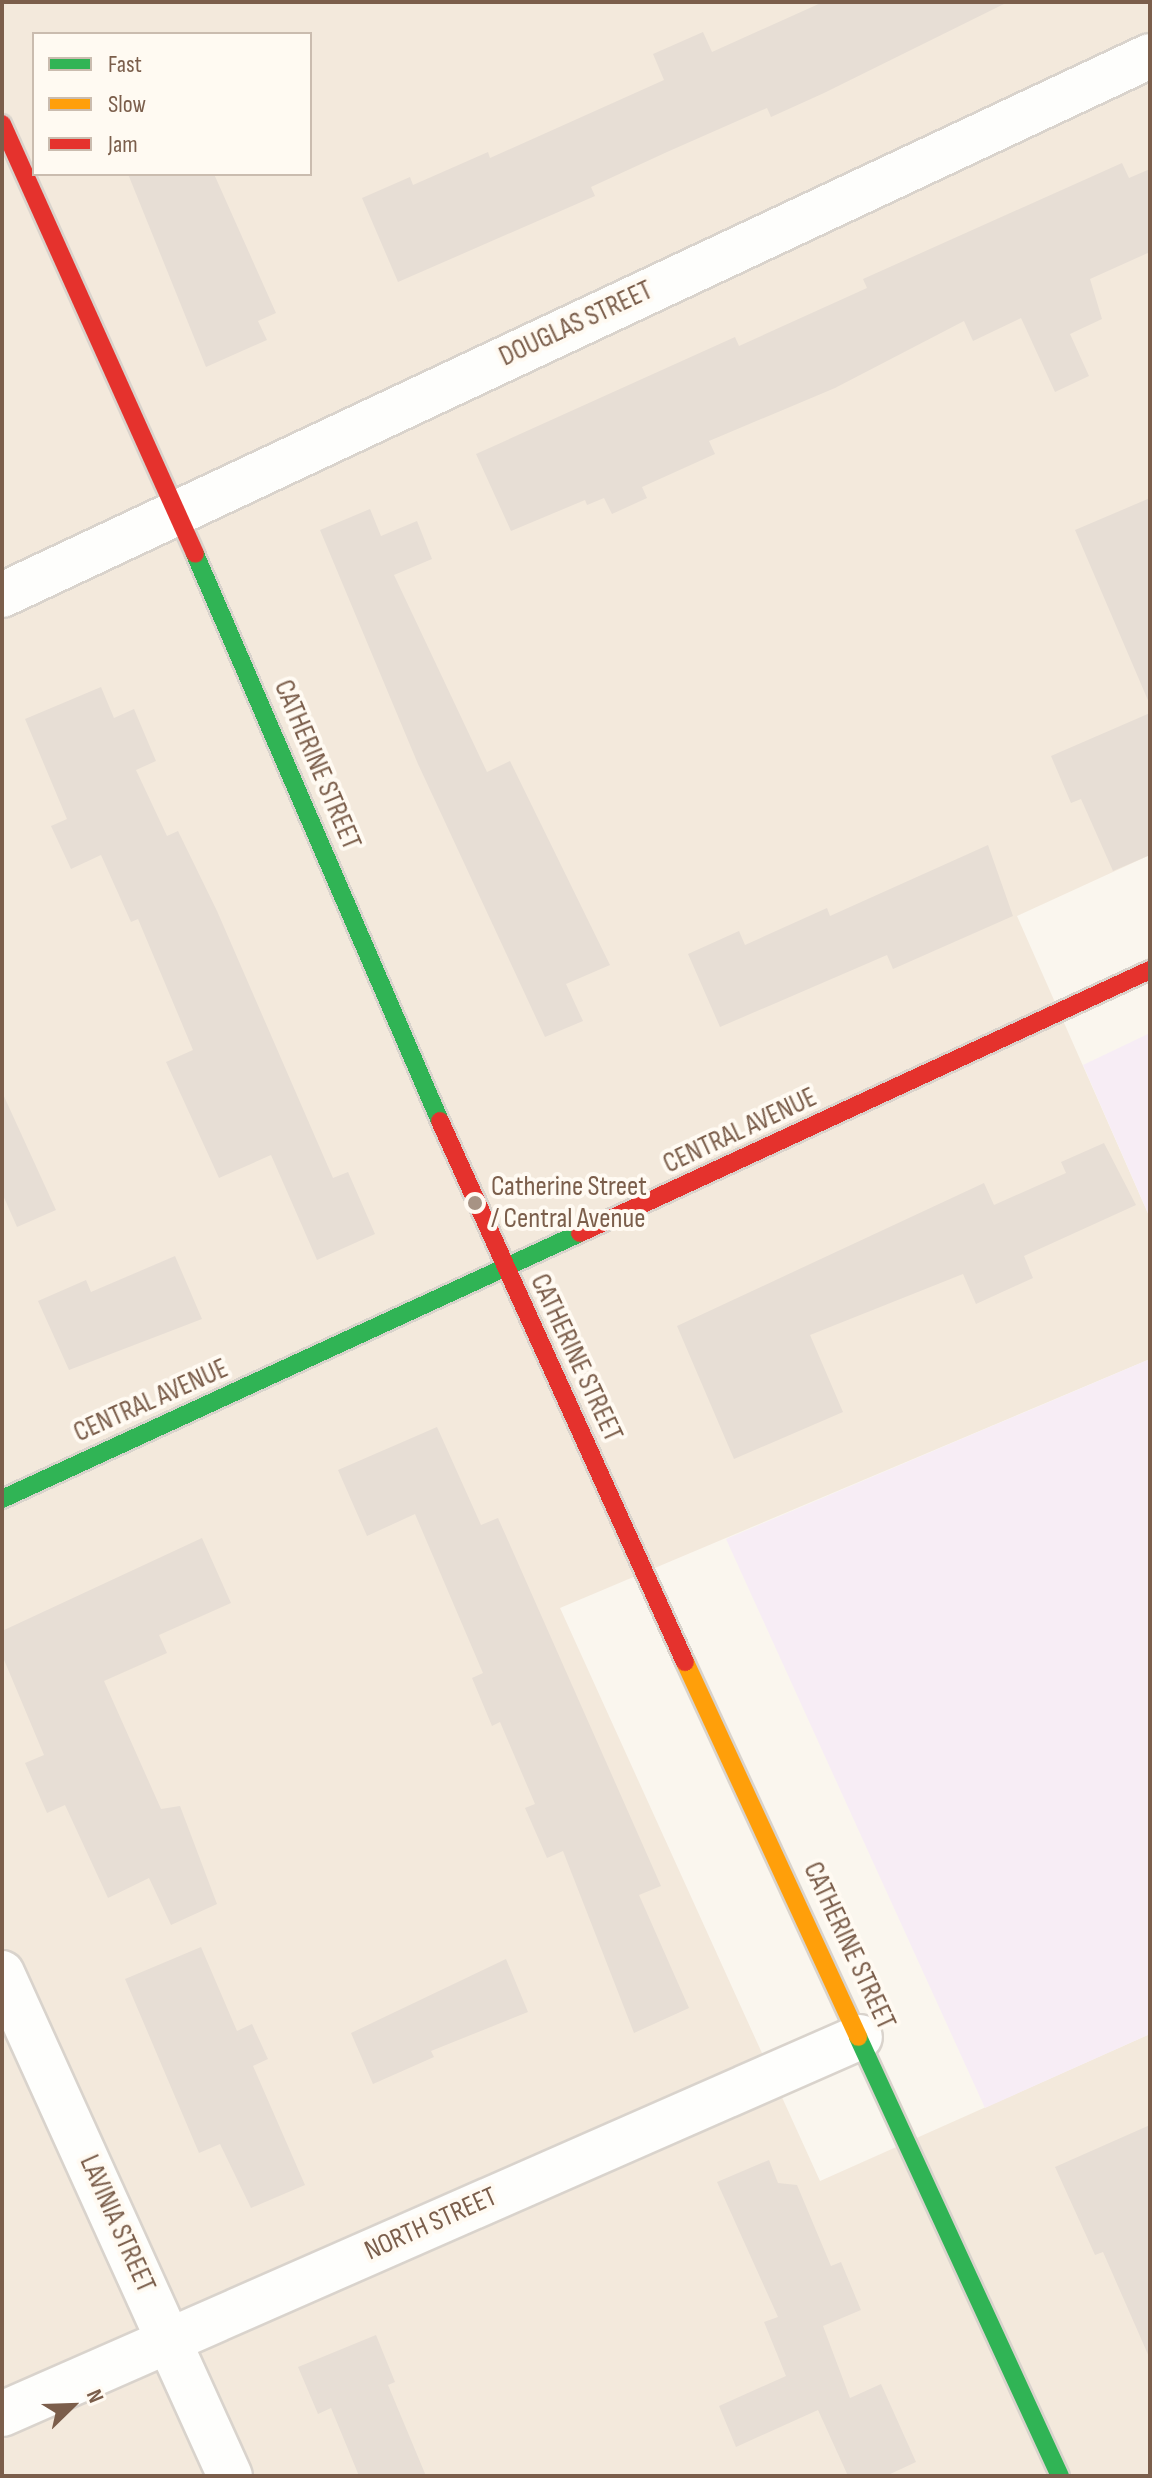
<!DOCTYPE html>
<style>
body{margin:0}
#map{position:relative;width:1152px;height:2478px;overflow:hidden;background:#faf6ee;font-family:"Sofia Sans Condensed",sans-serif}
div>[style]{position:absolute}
.residential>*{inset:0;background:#f3e9dc}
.education>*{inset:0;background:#f7edf5}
.building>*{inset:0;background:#e7ded5}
.roads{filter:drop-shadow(2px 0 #d9d3cc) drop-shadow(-2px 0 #d9d3cc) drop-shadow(0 2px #d9d3cc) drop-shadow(0 -2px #d9d3cc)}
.street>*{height:44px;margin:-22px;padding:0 22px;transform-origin:22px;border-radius:22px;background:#fefefc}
.fast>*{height:18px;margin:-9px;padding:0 9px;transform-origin:9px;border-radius:9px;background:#30b455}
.slow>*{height:18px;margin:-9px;padding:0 9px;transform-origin:9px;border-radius:9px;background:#ff9f0a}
.jam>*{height:18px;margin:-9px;padding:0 9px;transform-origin:9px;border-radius:9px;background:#e5322d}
.dots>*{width:22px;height:22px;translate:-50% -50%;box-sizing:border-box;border:4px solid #fffaf2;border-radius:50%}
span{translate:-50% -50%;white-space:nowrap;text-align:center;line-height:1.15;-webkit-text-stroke:8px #fffaf2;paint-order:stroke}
.street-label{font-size:28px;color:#7b5e4b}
.poi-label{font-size:28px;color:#7b5e4b}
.left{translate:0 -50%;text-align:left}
.frame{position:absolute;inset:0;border:4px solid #7b5e4b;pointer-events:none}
.legend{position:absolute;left:32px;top:32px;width:280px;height:144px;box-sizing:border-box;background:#fffaf2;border:2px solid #cabcaf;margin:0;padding:10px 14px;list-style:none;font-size:24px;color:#7b5e4b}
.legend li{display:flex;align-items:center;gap:16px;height:40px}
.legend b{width:40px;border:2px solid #cabcaf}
.north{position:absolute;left:32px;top:2366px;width:80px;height:80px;-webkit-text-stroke:6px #fffaf2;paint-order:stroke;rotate:67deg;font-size:22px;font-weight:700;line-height:32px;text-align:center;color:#7b5e4b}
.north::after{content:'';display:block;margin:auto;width:28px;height:36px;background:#7b5e4b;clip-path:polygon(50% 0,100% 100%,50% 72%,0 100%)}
</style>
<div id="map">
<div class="residential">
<i style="clip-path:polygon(evenodd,2px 2px,1150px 2px,1150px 855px,1017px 916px,1150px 1218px,1150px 1359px,560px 1608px,820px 2181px,1150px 2034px,1150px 2476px,2px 2476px,2px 2px,34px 34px,310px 34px,310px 174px,34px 174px,34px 34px)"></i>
</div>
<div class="education">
<i style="clip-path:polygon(1150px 1033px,1150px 1218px,1083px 1065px)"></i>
<i style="clip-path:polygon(1150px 1359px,1150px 2034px,985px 2108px,726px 1539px)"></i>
</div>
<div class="building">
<i style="clip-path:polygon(823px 2px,1008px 2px,824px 93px,771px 117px,767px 108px,667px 152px,591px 187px,595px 196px,398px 282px,362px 198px,410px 177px,413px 185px,488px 152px,490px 158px,664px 80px,653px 54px,703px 32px,712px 52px)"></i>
<i style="clip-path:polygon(1122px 163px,1129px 178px,1150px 169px,1150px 252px,1090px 279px,1102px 319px,1070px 334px,1089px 376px,1055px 392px,1021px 318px,973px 341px,964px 321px,835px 388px,709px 441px,715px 454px,642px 487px,647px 498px,612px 514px,604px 498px,587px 505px,585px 500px,511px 531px,476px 454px,735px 337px,739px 346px,867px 288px,863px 279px)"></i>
<i style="clip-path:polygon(128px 174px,214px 174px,276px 313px,258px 321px,267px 340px,206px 367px)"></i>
<i style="clip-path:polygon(1150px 498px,1150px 705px,1075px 530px)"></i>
<i style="clip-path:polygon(370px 509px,381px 536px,417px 521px,432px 559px,394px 575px,487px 772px,510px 761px,610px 965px,566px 984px,583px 1021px,545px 1037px,418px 764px,320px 530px)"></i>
<i style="clip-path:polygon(101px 687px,114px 718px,134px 709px,156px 761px,136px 770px,167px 836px,178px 831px,217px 911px,333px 1178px,348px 1172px,375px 1234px,317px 1260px,271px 1155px,219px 1178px,166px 1062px,193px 1050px,138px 919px,131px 922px,101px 855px,71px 869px,51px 826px,67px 819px,25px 719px)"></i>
<i style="clip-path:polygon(1150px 713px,1150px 855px,1113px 871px,1081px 799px,1071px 803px,1051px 756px)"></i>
<i style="clip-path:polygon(988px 845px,1013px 916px,893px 969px,887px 955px,720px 1027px,688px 954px,739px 931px,745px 945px,827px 908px,830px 916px)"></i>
<i style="clip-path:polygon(2px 1092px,56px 1210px,17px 1227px,2px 1193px)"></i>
<i style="clip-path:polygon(1104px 1143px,1136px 1205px,1024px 1256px,1033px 1278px,976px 1304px,963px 1274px,810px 1335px,843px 1412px,734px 1459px,677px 1326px,984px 1183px,994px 1205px,1066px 1173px,1061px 1162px)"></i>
<i style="clip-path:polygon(175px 1256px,202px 1319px,69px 1370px,38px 1301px,86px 1280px,91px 1292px)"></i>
<i style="clip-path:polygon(437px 1427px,481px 1525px,498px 1518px,661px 1886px,639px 1895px,689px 2008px,634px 2033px,563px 1851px,547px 1858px,525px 1808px,535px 1804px,500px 1722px,492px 1726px,472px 1678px,483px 1673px,415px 1514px,367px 1536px,338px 1470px)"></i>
<i style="clip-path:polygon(202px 1538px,231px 1603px,159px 1635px,167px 1653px,104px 1681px,161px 1809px,180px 1806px,217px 1904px,171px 1925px,149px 1878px,108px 1898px,65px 1805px,47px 1813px,25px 1763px,44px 1755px,2px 1655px,2px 1631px)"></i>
<i style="clip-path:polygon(201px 1947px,237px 2031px,252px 2024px,268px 2059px,253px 2066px,305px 2185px,251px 2208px,220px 2144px,199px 2153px,125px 1979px)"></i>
<i style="clip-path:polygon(506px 1959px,528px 2012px,431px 2051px,434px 2057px,373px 2084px,351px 2033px)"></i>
<i style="clip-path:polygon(1150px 2125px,1150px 2359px,1103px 2252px,1095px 2255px,1055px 2167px)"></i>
<i style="clip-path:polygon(769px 2160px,778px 2183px,797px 2185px,831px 2266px,841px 2262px,861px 2310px,823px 2326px,850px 2398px,881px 2384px,916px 2462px,886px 2476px,848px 2476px,818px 2410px,736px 2447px,719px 2406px,786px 2376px,764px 2322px,778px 2317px,717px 2182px)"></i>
<i style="clip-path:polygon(376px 2335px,395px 2382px,388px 2385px,426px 2476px,359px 2476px,331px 2408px,318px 2414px,298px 2367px)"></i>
</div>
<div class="roads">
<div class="street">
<i style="left:2px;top:595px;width:1268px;rotate:-25.15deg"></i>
<i style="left:2px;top:1973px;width:552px;rotate:65.62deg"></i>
<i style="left:2px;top:2414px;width:937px;rotate:-23.72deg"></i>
</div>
<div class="fast">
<i style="left:195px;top:554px;width:618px;rotate:66.63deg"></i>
<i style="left:2px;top:1499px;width:636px;rotate:-24.71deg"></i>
<i style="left:858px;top:2037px;width:483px;rotate:65.3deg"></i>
</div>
<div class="slow">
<i style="left:685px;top:1662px;width:413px;rotate:65.2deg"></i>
</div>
<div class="jam">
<i style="left:2px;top:124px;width:471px;rotate:65.8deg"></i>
<i style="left:440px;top:1121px;width:594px;rotate:65.64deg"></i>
<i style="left:580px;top:1233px;width:628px;rotate:-24.77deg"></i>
</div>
</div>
<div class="dots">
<i style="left:475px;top:1203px;background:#a79384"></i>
</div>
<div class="street-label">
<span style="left:576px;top:324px;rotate:-25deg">DOUGLAS STREET</span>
<span style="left:317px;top:765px;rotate:67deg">CATHERINE STREET</span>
<span style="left:740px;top:1131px;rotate:-25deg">CENTRAL AVENUE</span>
<span style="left:576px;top:1358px;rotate:65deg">CATHERINE STREET</span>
<span style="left:151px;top:1401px;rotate:-24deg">CENTRAL AVENUE</span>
<span style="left:849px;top:1946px;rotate:65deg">CATHERINE STREET</span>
<span style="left:117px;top:2224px;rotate:66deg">LAVINIA STREET</span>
<span style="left:431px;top:2224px;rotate:-24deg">NORTH STREET</span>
</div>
<div class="poi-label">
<span class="left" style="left:491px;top:1203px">Catherine Street<br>/ Central Avenue</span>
</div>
<div class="frame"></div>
<ul class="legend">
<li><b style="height:10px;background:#30b455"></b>Fast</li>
<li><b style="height:10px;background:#ff9f0a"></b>Slow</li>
<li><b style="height:10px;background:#e5322d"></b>Jam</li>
</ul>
<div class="north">N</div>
</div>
